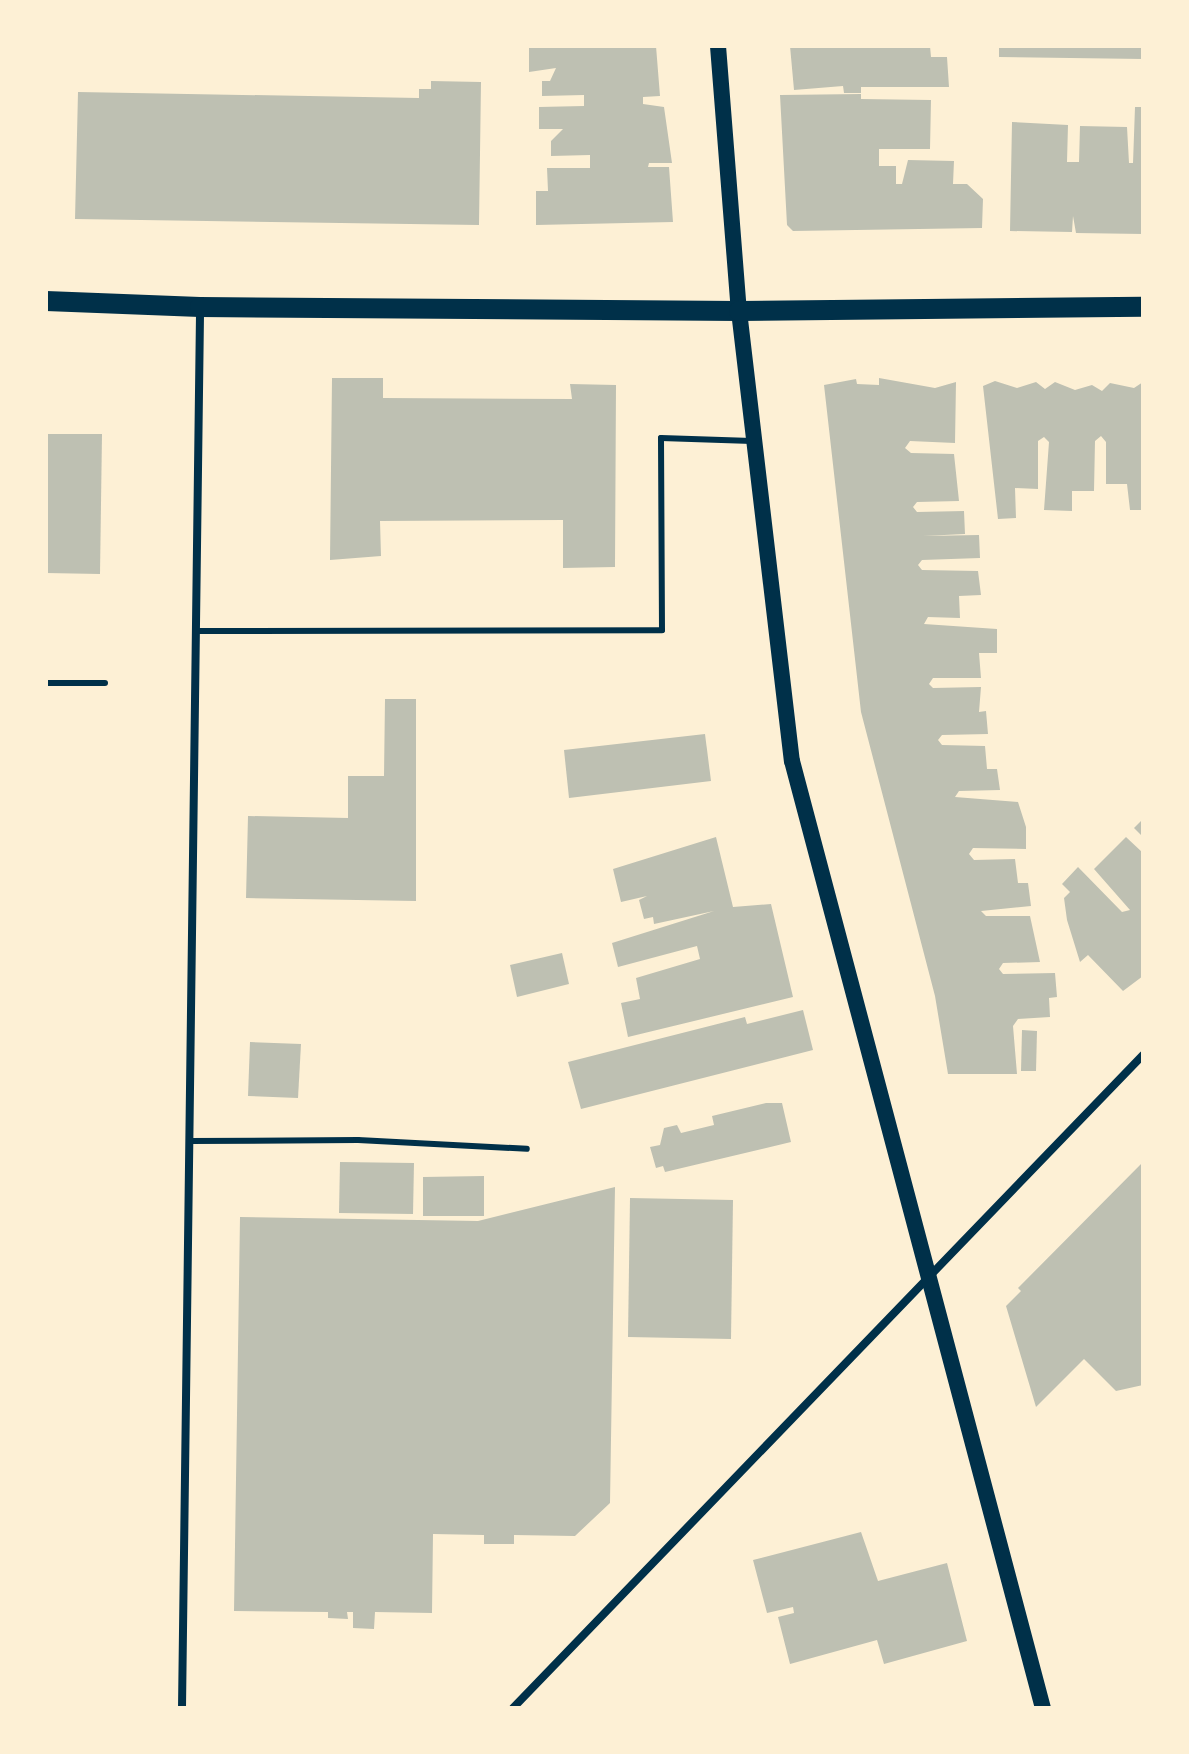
<!DOCTYPE html>
<style>
body{margin:0}
#map{position:relative;width:1189px;height:1754px;overflow:hidden;background:#fdf0d5;font-family:Roboto,sans-serif}
div>[style]{position:absolute}
.building>*{inset:0;background:#bec0b2}
.service>*{height:6px;margin:-3px;padding:0 3px;transform-origin:3px;border-radius:3px;background:#003049}
.minor>*{height:8px;margin:-4px;padding:0 4px;transform-origin:4px;border-radius:4px;background:#003049}
.secondary>*{height:16px;margin:-8px;padding:0 8px;transform-origin:8px;border-radius:8px;background:#003049}
.primary>*{height:20px;margin:-10px;padding:0 10px;transform-origin:10px;border-radius:10px;background:#003049}
span{translate:-50% -50%;white-space:nowrap;text-align:center;line-height:1.15;-webkit-text-stroke:6px #fdf0d5;paint-order:stroke}
.frame{position:absolute;inset:0;border:48px solid #fdf0d5;pointer-events:none}
</style>
<div id="map">
<div class="building">
<i style="clip-path:polygon(656px 46px,660px 96px,643px 97px,643px 104px,664px 107px,672px 163px,649px 163px,648px 167px,669px 167px,673px 222px,536px 225px,536px 191px,548px 191px,547px 168px,590px 168px,590px 155px,551px 156px,551px 141px,563px 129px,539px 129px,539px 107px,584px 106px,584px 95px,542px 96px,542px 81px,550px 81px,556px 68px,529px 72px,529px 47px)"></i>
<i style="clip-path:polygon(790px 46px,930px 46px,931px 57px,947px 57px,949px 87px,861px 87px,861px 93px,844px 93px,843px 86px,794px 90px)"></i>
<i style="clip-path:polygon(999px 46px,1143px 46px,1143px 59px,999px 57px)"></i>
<i style="clip-path:polygon(431px 81px,481px 82px,479px 225px,75px 219px,78px 92px,419px 98px,419px 89px,431px 89px)"></i>
<i style="clip-path:polygon(861px 94px,861px 99px,931px 100px,930px 149px,879px 149px,879px 166px,896px 166px,896px 184px,902px 184px,908px 160px,954px 161px,953px 184px,967px 184px,983px 199px,982px 228px,793px 231px,787px 225px,780px 95px)"></i>
<i style="clip-path:polygon(1135px 107px,1143px 107px,1143px 234px,1076px 233px,1073px 216px,1072px 232px,1010px 231px,1012px 122px,1068px 125px,1067px 162px,1079px 162px,1080px 126px,1127px 127px,1129px 163px,1133px 163px)"></i>
<i style="clip-path:polygon(332px 378px,383px 378px,383px 398px,572px 399px,570px 384px,616px 385px,615px 567px,563px 568px,563px 520px,380px 521px,381px 556px,330px 560px)"></i>
<i style="clip-path:polygon(879px 378px,935px 388px,956px 382px,955px 443px,910px 441px,905px 448px,911px 453px,954px 454px,959px 501px,917px 502px,913px 507px,917px 512px,964px 511px,965px 534px,923px 536px,979px 535px,980px 558px,922px 560px,918px 565px,922px 570px,978px 571px,981px 595px,959px 596px,960px 618px,928px 617px,924px 624px,997px 629px,997px 653px,979px 653px,981px 678px,933px 678px,929px 684px,933px 688px,981px 687px,979px 712px,986px 711px,988px 734px,942px 735px,938px 740px,942px 745px,985px 746px,987px 769px,997px 769px,1000px 790px,959px 791px,955px 797px,1018px 802px,1026px 827px,1026px 849px,973px 848px,969px 854px,974px 860px,1015px 859px,1018px 883px,1028px 883px,1031px 906px,981px 911px,986px 916px,1030px 916px,1040px 962px,1003px 963px,999px 969px,1003px 974px,1055px 973px,1057px 997px,1049px 998px,1050px 1017px,1018px 1019px,1013px 1026px,1017px 1074px,948px 1074px,935px 996px,861px 712px,824px 385px,856px 379px,857px 384px,879px 385px)"></i>
<i style="clip-path:polygon(995px 381px,1017px 388px,1036px 382px,1045px 389px,1055px 382px,1075px 390px,1092px 385px,1102px 391px,1110px 383px,1134px 388px,1143px 382px,1143px 510px,1130px 510px,1127px 484px,1106px 484px,1106px 442px,1101px 436px,1095px 441px,1094px 491px,1072px 491px,1072px 511px,1044px 510px,1049px 442px,1044px 437px,1038px 441px,1038px 489px,1015px 488px,1016px 518px,998px 519px,983px 386px)"></i>
<i style="clip-path:polygon(46px 434px,102px 434px,100px 574px,46px 573px)"></i>
<i style="clip-path:polygon(385px 699px,416px 699px,416px 901px,246px 898px,248px 816px,348px 818px,348px 776px,384px 776px)"></i>
<i style="clip-path:polygon(705px 734px,711px 781px,569px 798px,564px 750px)"></i>
<i style="clip-path:polygon(1143px 819px,1143px 837px,1134px 828px)"></i>
<i style="clip-path:polygon(716px 837px,733px 907px,771px 904px,793px 997px,628px 1037px,621px 1003px,640px 999px,636px 978px,700px 959px,697px 946px,618px 967px,612px 943px,714px 911px,654px 924px,653px 917px,644px 919px,639px 900px,647px 896px,621px 902px,613px 869px)"></i>
<i style="clip-path:polygon(1126px 837px,1143px 853px,1143px 976px,1123px 991px,1088px 955px,1080px 962px,1067px 920px,1064px 898px,1070px 892px,1062px 884px,1078px 867px,1122px 912px,1130px 910px,1094px 869px)"></i>
<i style="clip-path:polygon(562px 953px,569px 984px,517px 997px,510px 965px)"></i>
<i style="clip-path:polygon(803px 1010px,813px 1050px,581px 1109px,568px 1062px,745px 1017px,747px 1024px)"></i>
<i style="clip-path:polygon(1022px 1030px,1037px 1031px,1036px 1071px,1021px 1071px)"></i>
<i style="clip-path:polygon(250px 1042px,301px 1044px,298px 1098px,248px 1096px)"></i>
<i style="clip-path:polygon(766px 1103px,782px 1103px,791px 1142px,665px 1172px,663px 1166px,656px 1168px,650px 1147px,660px 1145px,664px 1128px,677px 1125px,681px 1133px,714px 1125px,712px 1116px)"></i>
<i style="clip-path:polygon(340px 1162px,414px 1163px,413px 1214px,339px 1213px)"></i>
<i style="clip-path:polygon(1143px 1162px,1143px 1385px,1116px 1391px,1084px 1359px,1036px 1407px,1006px 1306px,1021px 1291px,1018px 1288px)"></i>
<i style="clip-path:polygon(484px 1176px,484px 1216px,423px 1216px,423px 1177px)"></i>
<i style="clip-path:polygon(615px 1187px,610px 1503px,575px 1536px,514px 1535px,514px 1544px,484px 1544px,484px 1535px,433px 1534px,432px 1613px,375px 1612px,374px 1629px,353px 1628px,353px 1612px,347px 1612px,348px 1619px,328px 1618px,328px 1612px,234px 1611px,240px 1217px,478px 1221px)"></i>
<i style="clip-path:polygon(630px 1198px,733px 1200px,731px 1339px,628px 1337px)"></i>
<i style="clip-path:polygon(861px 1532px,878px 1581px,947px 1563px,967px 1641px,884px 1664px,877px 1640px,790px 1664px,778px 1617px,794px 1613px,793px 1607px,767px 1613px,753px 1560px)"></i>
</div>
<div class="service">
<i style="left:195px;top:631px;width:467px;rotate:-0.1deg"></i>
<i style="left:662px;top:630px;width:192px;rotate:-90.3deg"></i>
<i style="left:661px;top:438px;width:91px;rotate:1.9deg"></i>
<i style="left:46px;top:683px;width:59px"></i>
<i style="left:189px;top:1141px;width:169px;rotate:-0.3deg"></i>
<i style="left:358px;top:1140px;width:169px;rotate:3deg"></i>
</div>
<div class="minor">
<i style="left:182px;top:1708px;width:1400px;rotate:-89.26deg"></i>
<i style="left:513px;top:1708px;width:907px;rotate:-46.03deg"></i>
</div>
<div class="secondary">
<i style="left:718px;top:46px;width:266px;rotate:85.5deg"></i>
<i style="left:739px;top:311px;width:453px;rotate:83.3deg"></i>
<i style="left:792px;top:761px;width:980px;rotate:75.16deg"></i>
</div>
<div class="primary">
<i style="left:46px;top:301px;width:154px;rotate:2.2deg"></i>
<i style="left:200px;top:307px;width:539px;rotate:0.43deg"></i>
<i style="left:739px;top:311px;width:404px;rotate:-0.6deg"></i>
</div>
<div class="frame"></div>
</div>
